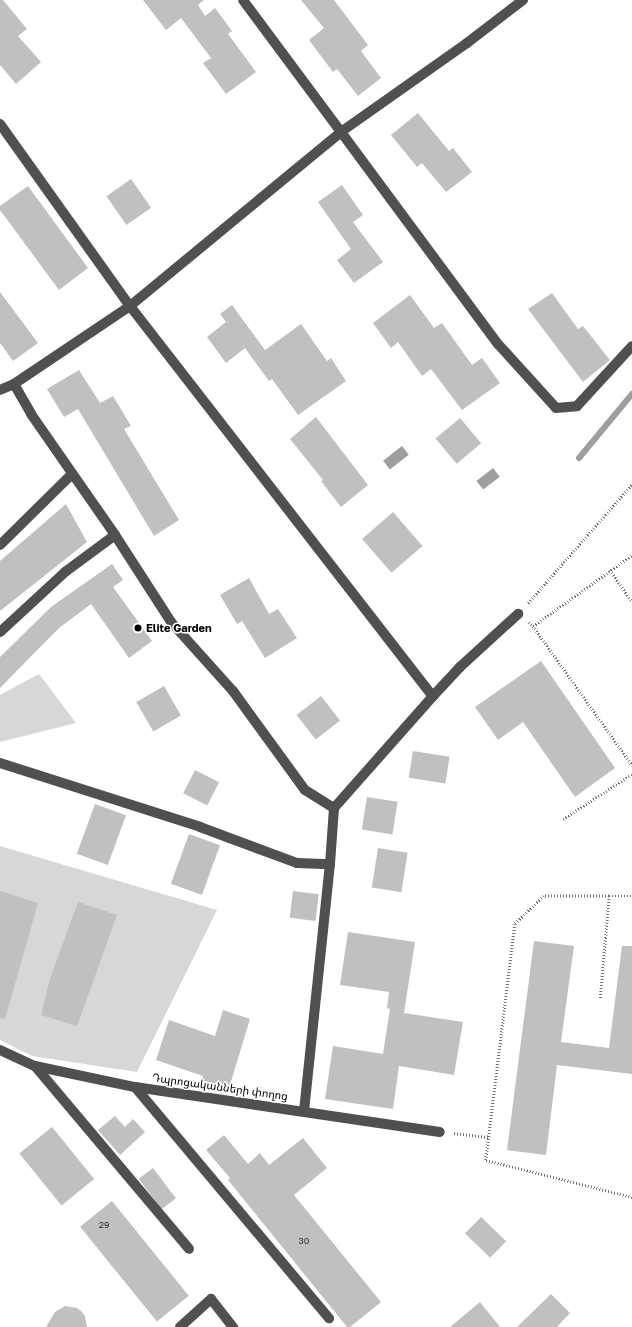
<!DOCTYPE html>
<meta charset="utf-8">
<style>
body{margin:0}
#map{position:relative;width:632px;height:1327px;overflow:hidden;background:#fff;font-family:"Golos Text","Noto Sans Armenian",sans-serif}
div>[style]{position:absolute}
.green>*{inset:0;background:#d7d7d7}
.water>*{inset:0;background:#9e9e9e;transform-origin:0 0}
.stream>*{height:6px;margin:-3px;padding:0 3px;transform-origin:3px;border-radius:3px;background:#9e9e9e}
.building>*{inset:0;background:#c0c0c0;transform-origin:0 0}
.path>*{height:2.5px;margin-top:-1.25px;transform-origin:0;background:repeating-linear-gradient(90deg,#727272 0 1px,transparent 0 3px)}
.minor>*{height:10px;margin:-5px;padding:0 5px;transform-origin:5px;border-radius:5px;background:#505050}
.dots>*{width:11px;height:11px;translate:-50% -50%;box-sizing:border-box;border:2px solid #fff;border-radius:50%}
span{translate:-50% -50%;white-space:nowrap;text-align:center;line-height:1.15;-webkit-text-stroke:3px #fff;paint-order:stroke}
.number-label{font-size:9px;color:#303030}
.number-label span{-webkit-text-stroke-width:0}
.poi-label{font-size:11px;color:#000;font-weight:700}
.left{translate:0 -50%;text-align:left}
.street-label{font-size:11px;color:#000}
</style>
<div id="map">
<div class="green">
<div style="clip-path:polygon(39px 674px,76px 723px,0 742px,0 695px)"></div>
<div style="clip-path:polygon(0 846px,217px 910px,137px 1072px,32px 1056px,0 1040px)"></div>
</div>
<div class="water">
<div style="left:402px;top:446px;width:11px;height:24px;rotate:52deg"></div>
<div style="left:493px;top:468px;width:11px;height:21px;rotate:52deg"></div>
</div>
<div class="stream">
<div style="left:579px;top:458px;width:83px;rotate:-50.4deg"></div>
</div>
<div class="building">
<div style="clip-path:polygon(0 0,3px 0,27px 29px,18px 36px,41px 62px,16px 84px,0 65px)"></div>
<div style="clip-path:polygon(143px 0,204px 0,198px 5px,205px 16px,215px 8px,232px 31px,228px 34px,256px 72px,226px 94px,203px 63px,211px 58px,181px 18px,166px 30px)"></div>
<div style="clip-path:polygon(301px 0,334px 0,368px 45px,361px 51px,381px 78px,358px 96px,337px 69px,333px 72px,309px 40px,324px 28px)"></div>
<div style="clip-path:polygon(418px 113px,449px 151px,453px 148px,472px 172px,446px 192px,422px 163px,417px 167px,391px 135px)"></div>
<div style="left:131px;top:179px;width:35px;height:30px;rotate:55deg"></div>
<div style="clip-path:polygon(342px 185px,363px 215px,353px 222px,383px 262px,354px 283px,337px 260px,351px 249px,318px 202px)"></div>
<div style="clip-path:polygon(28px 186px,88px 268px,59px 290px,0 210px,0 206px)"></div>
<div style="clip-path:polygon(0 292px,38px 343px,13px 361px,0 343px)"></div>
<div style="clip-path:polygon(552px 293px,578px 329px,583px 326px,610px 360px,583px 382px,528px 309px)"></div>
<div style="clip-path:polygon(410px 295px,434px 328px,442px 323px,472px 365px,482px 358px,500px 383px,462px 410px,431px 369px,422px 376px,398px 342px,391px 348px,373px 323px)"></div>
<div style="clip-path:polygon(232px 305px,265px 350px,301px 324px,327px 361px,331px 358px,346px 381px,298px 415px,272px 379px,269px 381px,245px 348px,226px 363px,207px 337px,226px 322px,220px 314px)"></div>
<div style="clip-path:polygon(79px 370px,100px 403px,113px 396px,131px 426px,124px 429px,179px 520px,154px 536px,78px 409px,64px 417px,47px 389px)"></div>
<div style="clip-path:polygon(316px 417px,368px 485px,341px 507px,321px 481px,323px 480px,290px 439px)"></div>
<div style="left:460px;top:418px;width:33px;height:32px;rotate:50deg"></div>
<div style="clip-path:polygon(66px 504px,87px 542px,0 611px,0 561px)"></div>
<div style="left:393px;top:512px;width:45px;height:41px;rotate:49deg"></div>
<div style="clip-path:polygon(112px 564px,123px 580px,113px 587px,152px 641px,129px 658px,91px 604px,59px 628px,0 688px,0 657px,51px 607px)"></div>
<div style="clip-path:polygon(249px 578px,269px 614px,278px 609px,297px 638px,265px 658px,242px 621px,237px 624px,220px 595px)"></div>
<div style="clip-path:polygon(541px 661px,615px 768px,575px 797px,523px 722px,498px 740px,475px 707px)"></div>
<div style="left:164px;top:686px;width:34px;height:32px;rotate:60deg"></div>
<div style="left:321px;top:696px;width:31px;height:31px;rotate:52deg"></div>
<div style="left:413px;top:751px;width:37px;height:27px;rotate:9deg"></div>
<div style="left:195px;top:770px;width:27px;height:26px;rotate:27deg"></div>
<div style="left:367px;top:797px;width:31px;height:33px;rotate:9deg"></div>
<div style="left:95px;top:804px;width:33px;height:53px;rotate:20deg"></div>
<div style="left:189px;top:834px;width:33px;height:53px;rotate:20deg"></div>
<div style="left:378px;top:848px;width:30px;height:40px;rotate:9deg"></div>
<div style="clip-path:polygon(0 891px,38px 903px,5px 1019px,0 1018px)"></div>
<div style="left:293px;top:891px;width:26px;height:27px;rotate:7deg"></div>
<div style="clip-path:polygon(78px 902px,117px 915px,77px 1026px,41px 1015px,50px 979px)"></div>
<div style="clip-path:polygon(348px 932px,415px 942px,404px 1013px,463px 1022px,454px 1075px,399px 1066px,393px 1109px,325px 1099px,333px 1046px,383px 1054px,390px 1009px,387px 1008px,389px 992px,340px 985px)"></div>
<div style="clip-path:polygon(534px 941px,574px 946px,561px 1042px,609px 1048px,622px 946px,632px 946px,632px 1074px,557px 1065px,546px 1155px,507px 1150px)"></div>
<div style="clip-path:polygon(223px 1010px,250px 1019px,229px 1088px,202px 1080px,203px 1076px,156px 1060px,169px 1020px,215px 1036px)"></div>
<div style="clip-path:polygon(115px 1116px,125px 1127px,133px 1119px,145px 1132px,120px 1155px,98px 1130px)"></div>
<div style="left:52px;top:1127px;width:67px;height:42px;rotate:51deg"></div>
<div style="clip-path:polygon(224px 1135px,248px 1164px,260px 1153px,269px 1165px,303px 1138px,327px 1168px,294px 1195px,381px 1302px,350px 1327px,347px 1327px,228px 1180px,230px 1178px,206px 1150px)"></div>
<div style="left:153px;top:1168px;width:38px;height:18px;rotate:53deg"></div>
<div style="left:112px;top:1201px;width:122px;height:41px;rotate:51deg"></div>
<div style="left:481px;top:1217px;width:35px;height:23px;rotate:44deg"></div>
<div style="clip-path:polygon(551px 1294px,570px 1313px,557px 1327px,517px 1327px)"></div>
<div style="clip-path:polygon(480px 1302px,500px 1327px,450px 1327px)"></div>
<div style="clip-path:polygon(65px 1306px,77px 1308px,81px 1311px,85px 1316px,87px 1327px,46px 1327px,55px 1312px)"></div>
</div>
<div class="path">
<div style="left:610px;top:570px;width:38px;rotate:55deg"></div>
<div style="left:528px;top:603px;width:158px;rotate:-48.8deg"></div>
<div style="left:529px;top:622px;width:6px;rotate:45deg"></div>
<div style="left:533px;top:626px;width:122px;rotate:-35.6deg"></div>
<div style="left:533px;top:626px;width:171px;rotate:54.5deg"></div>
<div style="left:563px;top:819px;width:82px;rotate:-33.1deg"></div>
<div style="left:609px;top:896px;width:23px"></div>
<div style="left:600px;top:998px;width:102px;rotate:-85deg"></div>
<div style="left:609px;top:896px;width:65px;rotate:180deg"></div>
<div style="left:544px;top:896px;width:40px;rotate:136deg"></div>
<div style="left:515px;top:924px;width:238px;rotate:97deg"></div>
<div style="left:486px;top:1160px;width:151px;rotate:14.2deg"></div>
<div style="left:454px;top:1133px;width:35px;rotate:7deg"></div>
</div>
<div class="minor">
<div style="left:523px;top:0;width:71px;rotate:142.5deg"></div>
<div style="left:467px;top:43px;width:154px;rotate:144.8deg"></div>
<div style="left:341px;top:132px;width:264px;rotate:53.5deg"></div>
<div style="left:498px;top:344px;width:86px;rotate:47.8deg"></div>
<div style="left:556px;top:408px;width:21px;rotate:-5deg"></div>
<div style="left:577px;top:406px;width:81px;rotate:-47.5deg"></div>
<div style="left:0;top:124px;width:224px;rotate:54.5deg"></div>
<div style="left:130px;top:306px;width:494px;rotate:52.2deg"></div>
<div style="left:14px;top:384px;width:34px;rotate:60deg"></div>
<div style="left:31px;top:414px;width:147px;rotate:55.2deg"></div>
<div style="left:115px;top:535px;width:103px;rotate:57.2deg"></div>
<div style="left:171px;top:622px;width:93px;rotate:48.1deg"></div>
<div style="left:233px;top:691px;width:122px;rotate:54deg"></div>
<div style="left:305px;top:790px;width:34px;rotate:32deg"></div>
<div style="left:0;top:390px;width:15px;rotate:-23deg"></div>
<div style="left:14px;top:384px;width:140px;rotate:-33.9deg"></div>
<div style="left:130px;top:306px;width:273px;rotate:-39.5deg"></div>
<div style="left:341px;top:132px;width:164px;rotate:-126.6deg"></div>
<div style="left:0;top:545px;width:101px;rotate:-44.6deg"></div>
<div style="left:0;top:632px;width:88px;rotate:-42.7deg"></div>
<div style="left:65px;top:572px;width:62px;rotate:-36.5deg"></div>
<div style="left:0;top:763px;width:210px;rotate:17.7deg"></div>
<div style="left:200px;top:827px;width:103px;rotate:20.4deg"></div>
<div style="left:297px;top:863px;width:33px;rotate:2deg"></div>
<div style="left:0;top:1050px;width:38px;rotate:25deg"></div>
<div style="left:35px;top:1066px;width:102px;rotate:11.9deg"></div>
<div style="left:135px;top:1087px;width:308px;rotate:8.4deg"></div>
<div style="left:35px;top:1066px;width:239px;rotate:49.9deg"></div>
<div style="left:135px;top:1087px;width:302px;rotate:50deg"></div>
<div style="left:304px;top:1111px;width:248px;rotate:-84deg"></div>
<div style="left:330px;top:864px;width:56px;rotate:-85.9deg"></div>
<div style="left:334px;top:808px;width:149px;rotate:-48.5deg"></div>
<div style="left:433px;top:696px;width:40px;rotate:-47deg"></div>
<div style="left:460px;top:667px;width:79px;rotate:-42.4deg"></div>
<div style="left:180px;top:1327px;width:42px;rotate:-42.1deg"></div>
<div style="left:211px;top:1299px;width:36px;rotate:52deg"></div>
</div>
<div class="dots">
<div style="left:138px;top:628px;background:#000"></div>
</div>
<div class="number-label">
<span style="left:104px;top:1225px">29</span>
<span style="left:304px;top:1241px">30</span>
</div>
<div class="poi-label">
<span class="left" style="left:146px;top:628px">Elite Garden</span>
</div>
<div class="street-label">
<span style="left:220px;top:1087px;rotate:8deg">Դպրոցականների փողոց</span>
</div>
</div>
